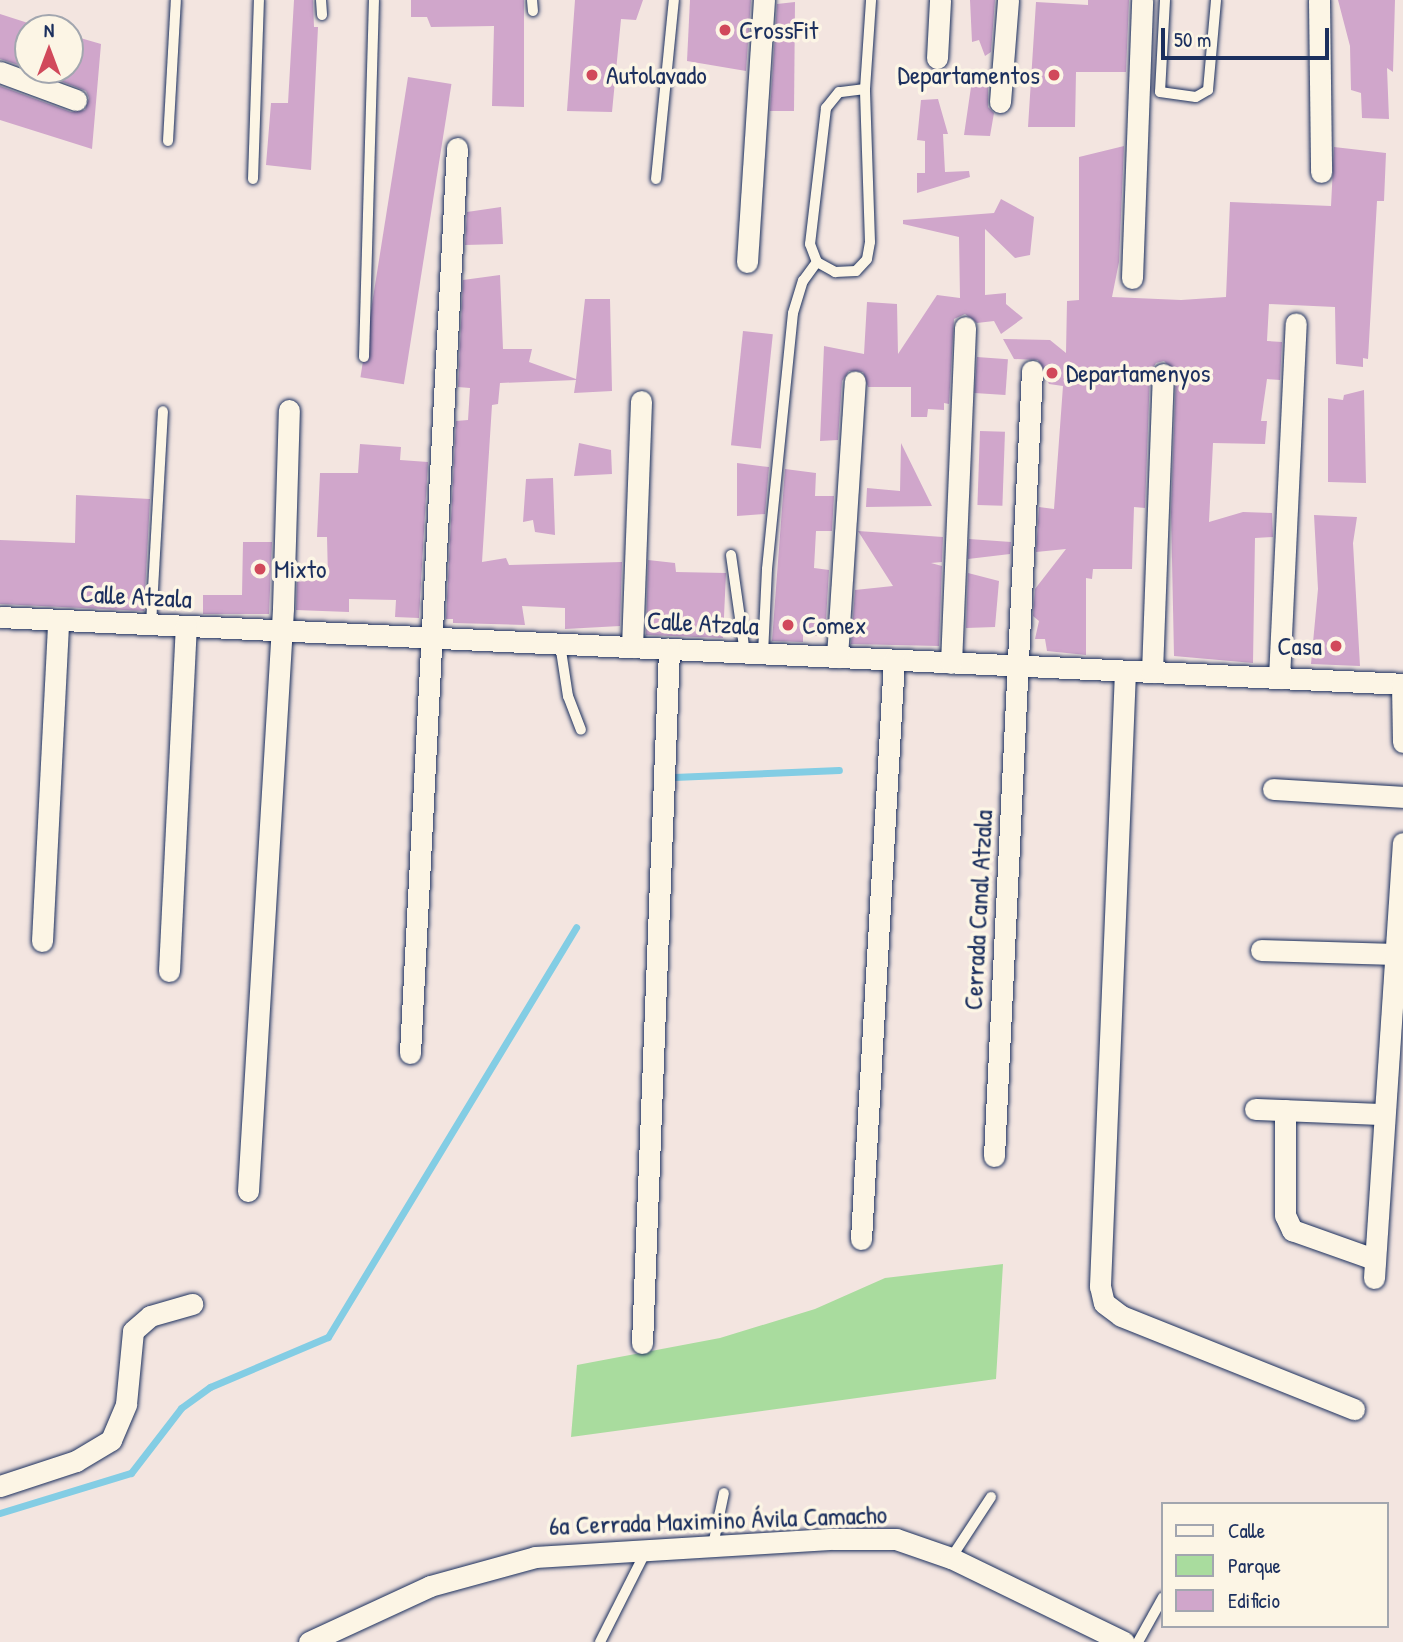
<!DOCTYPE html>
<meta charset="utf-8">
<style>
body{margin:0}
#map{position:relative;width:1403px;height:1642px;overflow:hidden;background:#f3e5e0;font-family:"Patrick Hand",sans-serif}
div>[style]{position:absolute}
.green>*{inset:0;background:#a9dc9e}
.stream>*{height:7px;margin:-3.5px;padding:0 3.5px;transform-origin:3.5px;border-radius:3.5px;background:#83cde4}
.building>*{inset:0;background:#d0a6cb;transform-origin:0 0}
.roads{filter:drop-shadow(0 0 2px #1b2f5e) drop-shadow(0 0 2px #1b2f5e)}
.service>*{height:10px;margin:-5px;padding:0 5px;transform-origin:5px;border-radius:5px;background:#fcf5e5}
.minor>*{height:21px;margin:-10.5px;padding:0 10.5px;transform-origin:10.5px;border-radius:10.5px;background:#fcf5e5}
.dots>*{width:19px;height:19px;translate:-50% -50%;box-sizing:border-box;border:4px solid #fcf5e5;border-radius:50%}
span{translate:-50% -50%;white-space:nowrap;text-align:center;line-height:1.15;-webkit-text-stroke:7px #fcf5e5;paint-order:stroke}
.poi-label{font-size:26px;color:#1b2f5e}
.left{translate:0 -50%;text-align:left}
.right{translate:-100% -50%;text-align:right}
.street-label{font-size:26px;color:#1b2f5e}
.legend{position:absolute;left:1161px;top:1502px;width:228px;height:126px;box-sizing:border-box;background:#fcf5e5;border:2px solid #a2a6af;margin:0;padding:9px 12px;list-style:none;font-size:21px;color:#1b2f5e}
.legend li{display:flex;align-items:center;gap:14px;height:35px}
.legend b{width:35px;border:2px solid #a2a6af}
.north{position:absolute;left:14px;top:14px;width:70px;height:70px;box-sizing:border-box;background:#fcf5e5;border:2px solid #a2a6af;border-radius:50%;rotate:0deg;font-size:19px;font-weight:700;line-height:28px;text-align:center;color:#1b2f5e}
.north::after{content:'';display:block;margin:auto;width:24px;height:32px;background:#d1495b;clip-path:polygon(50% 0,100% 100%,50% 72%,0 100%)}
.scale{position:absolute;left:1161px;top:28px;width:168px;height:32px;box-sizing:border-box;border:4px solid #1b2f5e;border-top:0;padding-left:9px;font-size:21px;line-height:24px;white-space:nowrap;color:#1b2f5e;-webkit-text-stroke:5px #fcf5e5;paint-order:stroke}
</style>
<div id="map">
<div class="green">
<div style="clip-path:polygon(1003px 1264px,996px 1379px,571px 1437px,577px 1365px,720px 1338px,815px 1309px,885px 1278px)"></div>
</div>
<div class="stream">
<div style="left:674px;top:777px;width:165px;rotate:-2.4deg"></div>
<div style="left:0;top:1513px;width:137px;rotate:-17deg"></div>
<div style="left:131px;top:1473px;width:82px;rotate:-52.4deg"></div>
<div style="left:181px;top:1408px;width:36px;rotate:-36deg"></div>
<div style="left:210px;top:1387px;width:128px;rotate:-23deg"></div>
<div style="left:328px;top:1337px;width:479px;rotate:-58.8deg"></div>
</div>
<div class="building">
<div style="clip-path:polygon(294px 0,313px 0,314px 27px,318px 27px,311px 170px,266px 165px,271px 103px,288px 103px)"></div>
<div style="clip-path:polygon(411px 0,524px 0,524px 107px,492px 106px,494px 26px,431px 27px,427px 17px,411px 17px)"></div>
<div style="clip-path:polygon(575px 0,643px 0,636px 20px,621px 19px,612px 112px,567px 111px)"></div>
<div style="clip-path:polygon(690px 0,751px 0,746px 71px,687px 61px)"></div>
<div style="clip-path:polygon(970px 0,995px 0,991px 52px,985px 56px,979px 40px,972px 42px)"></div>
<div style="clip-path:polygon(1088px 0,1129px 0,1126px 72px,1076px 72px,1075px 127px,1028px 127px,1036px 2px,1088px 5px)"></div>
<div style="clip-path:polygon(1338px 0,1395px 0,1393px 72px,1387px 68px,1389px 119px,1362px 118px,1361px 93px,1351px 90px,1350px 46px)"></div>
<div style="clip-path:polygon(795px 2px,794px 111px,770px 111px,777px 4px)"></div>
<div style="clip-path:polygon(0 14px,28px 23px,28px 68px,0 59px)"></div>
<div style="clip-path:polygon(70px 35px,101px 44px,92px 149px,0 120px,0 86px,71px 112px,85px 110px,89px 98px,86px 91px,33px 70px,70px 70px)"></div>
<div style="left:408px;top:77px;width:44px;height:304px;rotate:9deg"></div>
<div style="clip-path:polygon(988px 86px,988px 107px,994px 113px,990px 136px,964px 135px,971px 87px)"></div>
<div style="clip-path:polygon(938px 99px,948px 134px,943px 134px,945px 172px,969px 171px,970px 177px,917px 193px,917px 173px,925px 173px,925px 141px,917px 140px,921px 100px)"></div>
<div style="clip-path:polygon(1124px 146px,1119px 262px,1112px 297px,1181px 300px,1226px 297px,1230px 202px,1331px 206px,1334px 147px,1386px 153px,1384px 201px,1377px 201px,1368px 359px,1363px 358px,1363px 367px,1336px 364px,1335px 307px,1269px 304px,1267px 341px,1282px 342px,1280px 380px,1267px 379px,1261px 421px,1267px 421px,1265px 444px,1213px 443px,1209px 522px,1243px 512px,1272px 513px,1273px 537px,1255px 538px,1253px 663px,1174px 656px,1171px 512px,1176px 374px,1164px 361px,1156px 363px,1150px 373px,1145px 508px,1134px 507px,1132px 569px,1093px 569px,1092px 579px,1086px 578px,1086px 655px,1047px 651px,1045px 639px,1035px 639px,1039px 621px,1033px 616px,1035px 589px,1066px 549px,1036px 552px,1039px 507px,1054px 509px,1063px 386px,1049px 384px,1038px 360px,1014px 359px,1003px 339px,1050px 340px,1066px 353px,1067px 301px,1079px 300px,1079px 157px)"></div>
<div style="clip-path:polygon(1001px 199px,1034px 217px,1030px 255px,1015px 258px,985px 229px,985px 295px,1006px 293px,1006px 304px,1023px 318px,1001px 334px,994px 321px,977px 323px,965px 314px,954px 319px,949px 404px,944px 403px,944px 410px,928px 409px,927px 417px,911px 417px,911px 387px,868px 387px,863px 372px,849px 371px,842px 381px,838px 440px,820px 441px,824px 346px,864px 354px,867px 302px,897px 304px,898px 354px,937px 295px,960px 298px,959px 237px,903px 224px,903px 220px,994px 213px)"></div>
<div style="clip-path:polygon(501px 207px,503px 244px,465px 245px,467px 212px)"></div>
<div style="clip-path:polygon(500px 275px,503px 349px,532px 349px,529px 362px,576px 379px,585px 299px,610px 299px,612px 391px,574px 393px,576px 380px,500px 383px,498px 404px,492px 405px,482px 562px,506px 558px,509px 565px,622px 562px,620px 626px,565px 629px,565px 608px,522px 606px,525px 625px,453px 623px,453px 619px,446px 619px,456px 421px,468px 420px,470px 388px,458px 387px,463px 280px)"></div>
<div style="left:743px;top:331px;width:30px;height:115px;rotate:6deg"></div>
<div style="left:977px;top:357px;width:31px;height:36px;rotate:4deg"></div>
<div style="clip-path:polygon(1364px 390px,1366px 483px,1328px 482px,1328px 398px,1343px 400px,1344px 395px)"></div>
<div style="left:980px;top:431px;width:25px;height:74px;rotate:2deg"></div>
<div style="clip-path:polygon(579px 443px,611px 450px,612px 474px,574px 476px)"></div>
<div style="clip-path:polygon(901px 443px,932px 506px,866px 507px,867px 488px,900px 491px)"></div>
<div style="clip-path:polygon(360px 444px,401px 447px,400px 460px,428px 462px,419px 618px,395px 617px,396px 600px,349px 599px,349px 612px,296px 610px,297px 582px,328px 578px,327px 537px,317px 537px,320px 473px,358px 473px)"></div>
<div style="clip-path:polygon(737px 463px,769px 467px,765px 514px,737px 516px)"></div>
<div style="clip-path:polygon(785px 469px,816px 473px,815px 496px,834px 496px,832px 531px,816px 531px,814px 568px,829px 570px,825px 637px,803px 634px,803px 642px,772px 641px)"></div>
<div style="clip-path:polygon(553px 478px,555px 535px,535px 532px,533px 520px,523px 522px,526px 479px)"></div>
<div style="clip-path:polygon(76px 495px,150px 499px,144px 611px,0 604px,0 540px,75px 543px)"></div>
<div style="clip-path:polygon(1314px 515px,1357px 517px,1353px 543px,1360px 666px,1311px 664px,1318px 589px)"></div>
<div style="clip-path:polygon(858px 531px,943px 537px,942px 562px,931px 563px,942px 566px,939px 646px,851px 644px,855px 590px,893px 586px)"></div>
<div style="clip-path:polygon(969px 539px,1011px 542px,1010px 554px,968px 559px)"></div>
<div style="clip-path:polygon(243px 542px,272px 542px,269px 614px,203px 614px,203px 595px,242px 595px)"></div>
<div style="clip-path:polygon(648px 560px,675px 563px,676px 572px,726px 573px,723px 638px,646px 635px)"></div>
<div style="clip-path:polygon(968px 573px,999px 581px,995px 627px,966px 628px)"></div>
</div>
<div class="roads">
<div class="service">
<div style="left:321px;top:0;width:15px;rotate:86deg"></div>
<div style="left:532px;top:0;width:11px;rotate:85deg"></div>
<div style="left:1165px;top:0;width:92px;rotate:93.1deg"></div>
<div style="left:1160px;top:92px;width:36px;rotate:8deg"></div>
<div style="left:1196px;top:97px;width:14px;rotate:-30deg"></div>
<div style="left:1208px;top:90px;width:90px;rotate:-84.9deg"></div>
<div style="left:865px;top:89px;width:26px;rotate:173deg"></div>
<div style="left:839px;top:92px;width:21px;rotate:129deg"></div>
<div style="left:826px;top:108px;width:137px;rotate:96.7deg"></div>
<div style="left:810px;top:244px;width:19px;rotate:69deg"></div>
<div style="left:817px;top:262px;width:21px;rotate:29deg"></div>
<div style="left:835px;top:272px;width:21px;rotate:-3deg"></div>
<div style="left:856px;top:271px;width:16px;rotate:-47deg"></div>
<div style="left:867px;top:259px;width:17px;rotate:-80deg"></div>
<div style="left:870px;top:242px;width:153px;rotate:-91.9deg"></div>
<div style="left:865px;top:89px;width:89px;rotate:-86.1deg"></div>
<div style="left:168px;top:141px;width:141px;rotate:-86.8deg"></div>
<div style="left:253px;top:179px;width:179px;rotate:-88.1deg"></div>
<div style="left:656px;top:179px;width:180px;rotate:-84.3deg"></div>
<div style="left:364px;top:357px;width:357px;rotate:-88.4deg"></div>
<div style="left:731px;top:555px;width:99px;rotate:81.9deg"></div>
<div style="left:151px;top:625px;width:214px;rotate:-86.8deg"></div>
<div style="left:560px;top:644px;width:53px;rotate:81.3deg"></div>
<div style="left:568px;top:696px;width:36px;rotate:69deg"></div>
<div style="left:763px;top:654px;width:85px;rotate:-87.3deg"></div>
<div style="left:767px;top:569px;width:257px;rotate:-84.2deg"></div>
<div style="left:793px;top:313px;width:34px;rotate:-73deg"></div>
<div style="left:803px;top:281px;width:24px;rotate:-54deg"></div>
<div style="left:713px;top:1545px;width:53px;rotate:-78.1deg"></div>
<div style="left:951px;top:1558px;width:73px;rotate:-56.7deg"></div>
<div style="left:600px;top:1642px;width:102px;rotate:-63.2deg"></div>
<div style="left:1138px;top:1642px;width:51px;rotate:-60.9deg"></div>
</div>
<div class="minor">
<div style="left:1319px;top:0;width:172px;rotate:89.3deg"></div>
<div style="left:937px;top:58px;width:58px;rotate:-87deg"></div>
<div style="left:0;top:72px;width:81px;rotate:20.2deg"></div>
<div style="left:1000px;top:102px;width:102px;rotate:-85.5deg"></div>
<div style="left:747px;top:262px;width:263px;rotate:-86.3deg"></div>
<div style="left:1132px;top:278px;width:278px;rotate:-87.9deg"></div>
<div style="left:0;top:617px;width:1405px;rotate:2.73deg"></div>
<div style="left:632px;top:647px;width:246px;rotate:-87.9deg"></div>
<div style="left:837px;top:657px;width:276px;rotate:-86.3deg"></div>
<div style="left:951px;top:663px;width:336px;rotate:-87.6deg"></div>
<div style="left:1125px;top:671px;width:616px;rotate:92.33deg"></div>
<div style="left:1100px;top:1286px;width:17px;rotate:77deg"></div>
<div style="left:1104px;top:1303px;width:21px;rotate:37deg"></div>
<div style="left:1121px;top:1316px;width:251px;rotate:21.8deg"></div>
<div style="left:1152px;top:672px;width:298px;rotate:-87.9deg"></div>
<div style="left:1279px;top:678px;width:355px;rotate:-87.3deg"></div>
<div style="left:1402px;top:684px;width:58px;rotate:89deg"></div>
<div style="left:1273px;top:789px;width:130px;rotate:3.5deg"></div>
<div style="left:42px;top:941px;width:321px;rotate:-87.1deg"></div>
<div style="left:1261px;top:950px;width:133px;rotate:1.7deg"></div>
<div style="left:169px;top:971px;width:345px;rotate:-87.2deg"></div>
<div style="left:410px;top:1053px;width:906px;rotate:-87.03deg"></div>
<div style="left:1255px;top:1109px;width:127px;rotate:2.3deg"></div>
<div style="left:1285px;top:1110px;width:105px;rotate:90deg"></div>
<div style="left:1285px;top:1215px;width:17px;rotate:65deg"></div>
<div style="left:1292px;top:1230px;width:87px;rotate:19.5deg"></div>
<div style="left:994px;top:1156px;width:786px;rotate:-87.23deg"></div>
<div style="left:248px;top:1191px;width:584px;rotate:-86.56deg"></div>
<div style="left:283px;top:608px;width:198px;rotate:-88.3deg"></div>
<div style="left:861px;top:1239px;width:580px;rotate:-86.74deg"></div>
<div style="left:1374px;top:1278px;width:436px;rotate:-86.2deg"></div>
<div style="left:642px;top:1343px;width:695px;rotate:-87.77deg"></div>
<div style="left:0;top:1486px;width:80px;rotate:-18.2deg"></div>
<div style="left:76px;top:1461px;width:41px;rotate:-31deg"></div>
<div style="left:111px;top:1440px;width:39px;rotate:-67deg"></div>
<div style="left:126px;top:1404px;width:73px;rotate:-84.5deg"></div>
<div style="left:133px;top:1331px;width:23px;rotate:-41deg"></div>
<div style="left:150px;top:1316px;width:44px;rotate:-15.9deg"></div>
<div style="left:309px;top:1642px;width:133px;rotate:-24.8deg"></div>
<div style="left:430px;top:1586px;width:109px;rotate:-15.4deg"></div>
<div style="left:535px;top:1557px;width:299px;rotate:-3.5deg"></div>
<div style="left:833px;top:1539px;width:63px"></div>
<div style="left:896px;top:1539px;width:58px;rotate:19.1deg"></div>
<div style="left:951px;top:1558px;width:192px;rotate:25.9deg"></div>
</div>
</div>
<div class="dots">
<div style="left:725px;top:30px;background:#d1495b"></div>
<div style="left:592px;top:75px;background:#d1495b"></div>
<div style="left:1054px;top:75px;background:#d1495b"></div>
<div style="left:1052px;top:373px;background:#d1495b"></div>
<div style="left:260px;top:569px;background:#d1495b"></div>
<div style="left:788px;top:625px;background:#d1495b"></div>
<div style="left:1336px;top:646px;background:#d1495b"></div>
</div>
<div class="poi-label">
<span class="left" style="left:739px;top:30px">CrossFit</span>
<span class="left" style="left:606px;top:75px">Autolavado</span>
<span class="right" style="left:1040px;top:75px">Departamentos</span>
<span class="left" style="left:1066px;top:373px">Departamenyos</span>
<span class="left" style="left:274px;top:569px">Mixto</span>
<span class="left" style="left:802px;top:625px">Comex</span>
<span class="right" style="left:1322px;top:646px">Casa</span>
</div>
<div class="street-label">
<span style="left:136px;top:596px;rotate:3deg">Calle Atzala</span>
<span style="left:703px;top:623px;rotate:3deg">Calle Atzala</span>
<span style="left:978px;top:910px;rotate:-87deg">Cerrada Canal Atzala</span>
<span style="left:718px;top:1520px;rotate:-2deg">6a Cerrada Maximino Ávila Camacho</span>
</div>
<ul class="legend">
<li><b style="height:9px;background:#fcf5e5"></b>Calle</li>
<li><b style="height:19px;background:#a9dc9e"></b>Parque</li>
<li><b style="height:19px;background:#d0a6cb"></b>Edificio</li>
</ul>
<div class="north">N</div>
<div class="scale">50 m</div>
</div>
